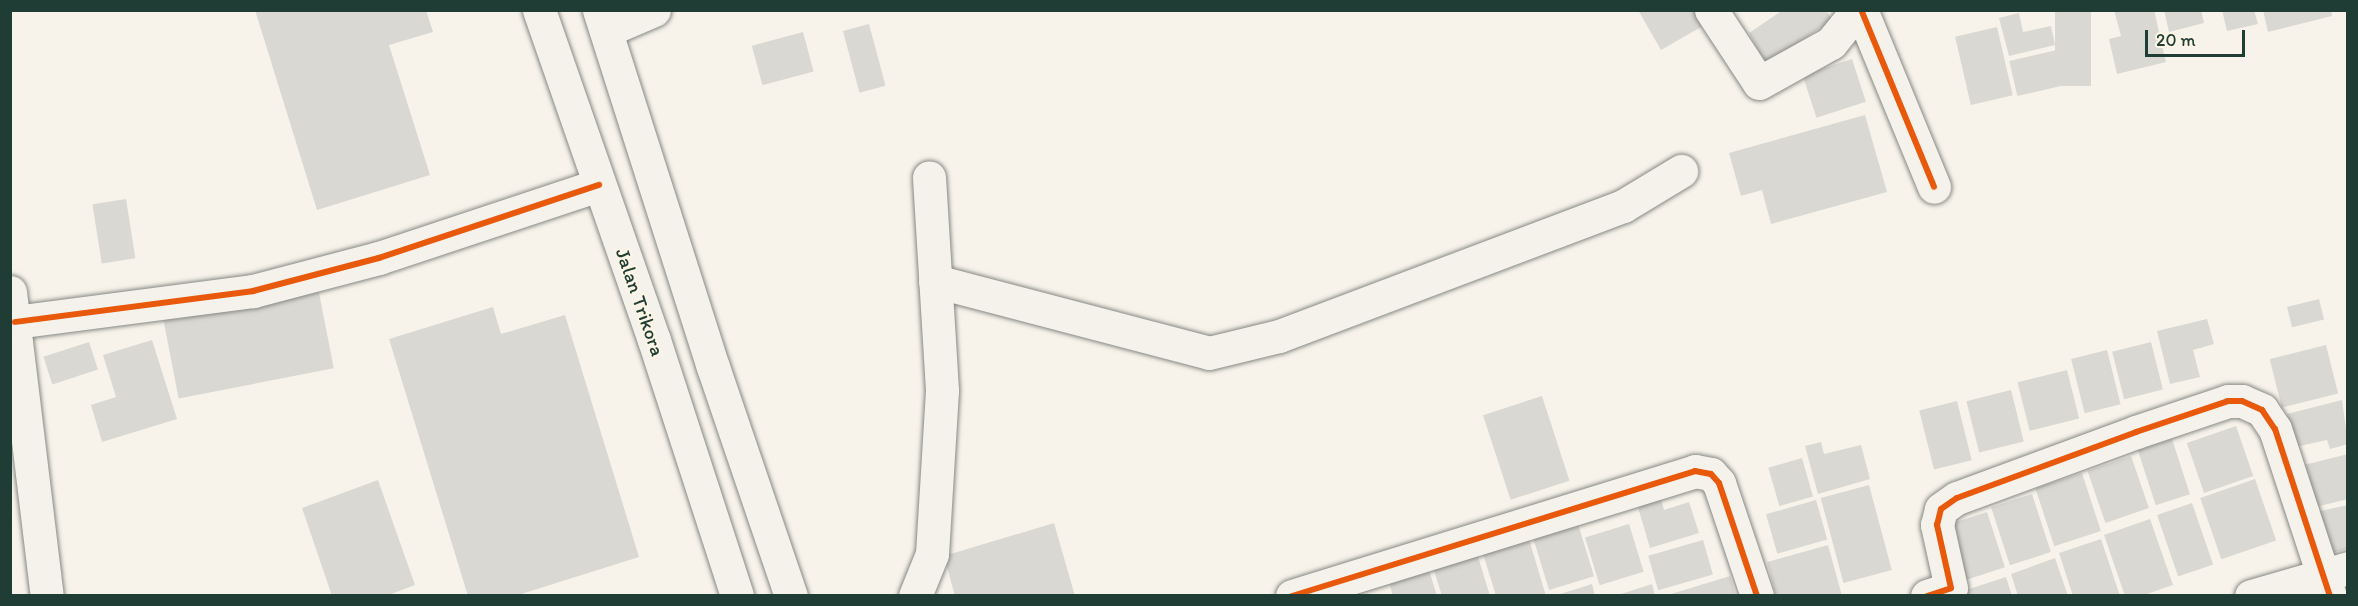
<!DOCTYPE html>
<style>
body{margin:0}
#map{position:relative;width:2358px;height:606px;overflow:hidden;background:#f7f3ea;font-family:Itim,sans-serif}
div>[style]{position:absolute}
.building>*{inset:0;background:#dad8d2;transform-origin:0 0}
.roads{filter:drop-shadow(0 0 2px #868984) drop-shadow(0 0 2px #868984)}
.minor>*{height:33px;margin:-16.5px;padding:0 16.5px;transform-origin:16.5px;border-radius:16.5px;background:#f5f2ec}
.major>*{height:33px;margin:-16.5px;padding:0 16.5px;transform-origin:16.5px;border-radius:16.5px;background:#f5f2ec}
.cycleway>*{height:6px;margin:-3px;padding:0 3px;transform-origin:3px;border-radius:3px;background:#e8590c}
span{translate:-50% -50%;white-space:nowrap;text-align:center;line-height:1.15;-webkit-text-stroke:4.5px #fcf5e5;paint-order:stroke}
.street-label{font-size:20px;color:#1f3d34}
.frame{position:absolute;inset:0;border:12px solid #1f3d34;pointer-events:none}
.scale{position:absolute;left:2145px;top:30px;width:100px;height:27px;box-sizing:border-box;border:3px solid #1f3d34;border-top:0;padding-left:8px;font-size:18px;line-height:21px;white-space:nowrap;color:#1f3d34;-webkit-text-stroke:4px #fcf5e5;paint-order:stroke}
</style>
<div id="map">
<div class="building">
<div style="clip-path:polygon(255px 10px,426px 10px,433px 32px,389px 45px,430px 175px,317px 210px)"></div>
<div style="clip-path:polygon(1638px 10px,1700px 10px,1708px 23px,1661px 50px)"></div>
<div style="clip-path:polygon(1783px 10px,1826px 10px,1832px 20px,1766px 64px,1749px 33px)"></div>
<div style="left:2055px;top:10px;width:36px;height:76px"></div>
<div style="clip-path:polygon(2114px 10px,2154px 10px,2166px 62px,2117px 74px,2109px 39px,2121px 36px)"></div>
<div style="clip-path:polygon(2164px 10px,2201px 10px,2204px 23px,2169px 32px)"></div>
<div style="clip-path:polygon(2222px 10px,2254px 10px,2258px 24px,2227px 31px)"></div>
<div style="clip-path:polygon(2263px 10px,2331px 10px,2332px 16px,2268px 32px)"></div>
<div style="clip-path:polygon(2019px 13px,2023px 32px,2051px 26px,2055px 45px,2009px 56px,1999px 18px)"></div>
<div style="left:869px;top:24px;width:64px;height:27px;rotate:75deg"></div>
<div style="left:1997px;top:27px;width:70px;height:43px;rotate:77deg"></div>
<div style="left:803px;top:32px;width:41px;height:53px;rotate:75deg"></div>
<div style="left:2057px;top:50px;width:36px;height:49px;rotate:77deg"></div>
<div style="left:1852px;top:59px;width:45px;height:52px;rotate:72deg"></div>
<div style="clip-path:polygon(1865px 115px,1887px 192px,1771px 224px,1762px 190px,1741px 196px,1729px 153px)"></div>
<div style="left:126px;top:199px;width:60px;height:34px;rotate:81deg"></div>
<div style="left:316px;top:277px;width:93px;height:158px;rotate:79deg"></div>
<div style="left:2319px;top:299px;width:21px;height:33px;rotate:76deg"></div>
<div style="clip-path:polygon(493px 307px,501px 334px,565px 315px,639px 557px,515px 596px,468px 596px,389px 339px)"></div>
<div style="clip-path:polygon(2207px 319px,2214px 344px,2193px 350px,2200px 377px,2170px 384px,2157px 331px)"></div>
<div style="clip-path:polygon(152px 340px,177px 419px,102px 442px,91px 405px,116px 397px,103px 355px)"></div>
<div style="left:89px;top:342px;width:29px;height:48px;rotate:72deg"></div>
<div style="left:2151px;top:342px;width:49px;height:40px;rotate:76deg"></div>
<div style="left:2326px;top:345px;width:50px;height:58px;rotate:76deg"></div>
<div style="left:2107px;top:350px;width:56px;height:37px;rotate:76deg"></div>
<div style="left:2067px;top:370px;width:50px;height:51px;rotate:76deg"></div>
<div style="left:2011px;top:390px;width:53px;height:46px;rotate:76deg"></div>
<div style="left:1542px;top:396px;width:89px;height:62px;rotate:72deg"></div>
<div style="clip-path:polygon(2342px 400px,2348px 444px,2330px 449px,2327px 440px,2295px 447px,2287px 414px)"></div>
<div style="left:1957px;top:401px;width:61px;height:39px;rotate:76deg"></div>
<div style="left:2236px;top:426px;width:53px;height:52px;rotate:71deg"></div>
<div style="left:2172px;top:439px;width:58px;height:36px;rotate:72deg"></div>
<div style="clip-path:polygon(1821px 442px,1824px 454px,1861px 445px,1870px 479px,1818px 494px,1805px 446px)"></div>
<div style="clip-path:polygon(2348px 454px,2348px 499px,2311px 508px,2300px 466px)"></div>
<div style="left:2131px;top:456px;width:55px;height:46px;rotate:71deg"></div>
<div style="left:1802px;top:458px;width:40px;height:35px;rotate:74deg"></div>
<div style="left:2082px;top:473px;width:61px;height:49px;rotate:72deg"></div>
<div style="left:2255px;top:479px;width:65px;height:58px;rotate:71deg"></div>
<div style="clip-path:polygon(378px 480px,415px 585px,386px 596px,332px 596px,302px 508px)"></div>
<div style="left:1869px;top:485px;width:88px;height:50px;rotate:75deg"></div>
<div style="left:2032px;top:494px;width:61px;height:43px;rotate:72deg"></div>
<div style="clip-path:polygon(1660px 496px,1664px 510px,1689px 502px,1699px 533px,1650px 548px,1637px 504px)"></div>
<div style="left:1816px;top:500px;width:41px;height:52px;rotate:74deg"></div>
<div style="left:2192px;top:503px;width:65px;height:37px;rotate:71deg"></div>
<div style="clip-path:polygon(2348px 505px,2348px 549px,2326px 554px,2316px 512px)"></div>
<div style="left:1987px;top:512px;width:58px;height:42px;rotate:72deg"></div>
<div style="left:1575px;top:514px;width:65px;height:47px;rotate:73deg"></div>
<div style="clip-path:polygon(2150px 519px,2173px 585px,2141px 596px,2125px 596px,2104px 535px)"></div>
<div style="clip-path:polygon(1054px 523px,1075px 596px,955px 596px,944px 556px)"></div>
<div style="left:1629px;top:524px;width:50px;height:46px;rotate:73deg"></div>
<div style="clip-path:polygon(1528px 536px,1546px 596px,1496px 596px,1482px 550px)"></div>
<div style="clip-path:polygon(2101px 539px,2120px 596px,2073px 596px,2059px 553px)"></div>
<div style="left:1703px;top:540px;width:36px;height:57px;rotate:74deg"></div>
<div style="clip-path:polygon(1828px 545px,1842px 596px,1776px 596px,1767px 562px)"></div>
<div style="clip-path:polygon(1476px 550px,1490px 596px,1442px 596px,1432px 564px)"></div>
<div style="clip-path:polygon(2055px 558px,2068px 596px,2018px 596px,2011px 574px)"></div>
<div style="clip-path:polygon(1428px 567px,1437px 596px,1393px 596px,1388px 579px)"></div>
<div style="clip-path:polygon(1730px 576px,1736px 596px,1668px 596px,1668px 595px)"></div>
<div style="clip-path:polygon(2006px 577px,2012px 596px,1961px 596px,1960px 592px)"></div>
<div style="clip-path:polygon(1592px 584px,1595px 596px,1557px 596px,1557px 595px)"></div>
<div style="clip-path:polygon(1652px 584px,1655px 596px,1618px 596px,1618px 595px)"></div>
</div>
<div class="roads">
<div class="minor">
<div style="left:1711px;top:10px;width:87px;rotate:56.7deg"></div>
<div style="left:1759px;top:83px;width:82px;rotate:-29.1deg"></div>
<div style="left:1831px;top:43px;width:38px;rotate:-51deg"></div>
<div style="left:1862px;top:12px;width:189px;rotate:67.6deg"></div>
<div style="left:607px;top:30px;width:51px;rotate:-23.1deg"></div>
<div style="left:935px;top:281px;width:283px;rotate:14.7deg"></div>
<div style="left:1209px;top:353px;width:72px;rotate:-13.7deg"></div>
<div style="left:1279px;top:336px;width:368px;rotate:-20.7deg"></div>
<div style="left:1623px;top:206px;width:68px;rotate:-31.1deg"></div>
<div style="left:10px;top:292px;width:306px;rotate:83.1deg"></div>
<div style="left:15px;top:322px;width:240px;rotate:-7.4deg"></div>
<div style="left:253px;top:291px;width:130px;rotate:-14.7deg"></div>
<div style="left:379px;top:258px;width:232px;rotate:-18.4deg"></div>
<div style="left:915px;top:596px;width:45px;rotate:-68deg"></div>
<div style="left:932px;top:554px;width:164px;rotate:-86.5deg"></div>
<div style="left:942px;top:390px;width:213px;rotate:-93.5deg"></div>
<div style="left:1292px;top:596px;width:422px;rotate:-17.2deg"></div>
<div style="left:1695px;top:471px;width:16px;rotate:11deg"></div>
<div style="left:1711px;top:474px;width:12px;rotate:48deg"></div>
<div style="left:1719px;top:483px;width:119px;rotate:71.4deg"></div>
<div style="left:1927px;top:596px;width:25px;rotate:-18deg"></div>
<div style="left:1951px;top:588px;width:65px;rotate:-102.5deg"></div>
<div style="left:1937px;top:525px;width:16px;rotate:-76deg"></div>
<div style="left:1941px;top:509px;width:19px;rotate:-35deg"></div>
<div style="left:1957px;top:498px;width:191px;rotate:-20.2deg"></div>
<div style="left:2136px;top:432px;width:97px;rotate:-18.6deg"></div>
<div style="left:2228px;top:401px;width:14px"></div>
<div style="left:2242px;top:401px;width:22px;rotate:24deg"></div>
<div style="left:2262px;top:410px;width:23px;rotate:56deg"></div>
<div style="left:2275px;top:429px;width:176px;rotate:71.8deg"></div>
<div style="left:2251px;top:596px;width:101px;rotate:-16.1deg"></div>
</div>
<div class="major">
<div style="left:539px;top:10px;width:349px;rotate:70.8deg"></div>
<div style="left:654px;top:340px;width:269px;rotate:72deg"></div>
<div style="left:599px;top:10px;width:375px;rotate:72.3deg"></div>
<div style="left:713px;top:367px;width:242px;rotate:71.2deg"></div>
</div>
</div>
<div class="cycleway">
<div style="left:1862px;top:12px;width:189px;rotate:67.6deg"></div>
<div style="left:15px;top:322px;width:240px;rotate:-7.4deg"></div>
<div style="left:253px;top:291px;width:130px;rotate:-14.7deg"></div>
<div style="left:379px;top:258px;width:232px;rotate:-18.4deg"></div>
<div style="left:1292px;top:596px;width:422px;rotate:-17.2deg"></div>
<div style="left:1695px;top:471px;width:16px;rotate:11deg"></div>
<div style="left:1711px;top:474px;width:12px;rotate:48deg"></div>
<div style="left:1719px;top:483px;width:119px;rotate:71.4deg"></div>
<div style="left:1927px;top:596px;width:25px;rotate:-18deg"></div>
<div style="left:1951px;top:588px;width:65px;rotate:-102.5deg"></div>
<div style="left:1937px;top:525px;width:16px;rotate:-76deg"></div>
<div style="left:1941px;top:509px;width:19px;rotate:-35deg"></div>
<div style="left:1957px;top:498px;width:191px;rotate:-20.2deg"></div>
<div style="left:2136px;top:432px;width:97px;rotate:-18.6deg"></div>
<div style="left:2228px;top:401px;width:14px"></div>
<div style="left:2242px;top:401px;width:22px;rotate:24deg"></div>
<div style="left:2262px;top:410px;width:23px;rotate:56deg"></div>
<div style="left:2275px;top:429px;width:176px;rotate:71.8deg"></div>
</div>
<div class="street-label">
<span style="left:640px;top:302px;rotate:71deg">Jalan Trikora</span>
</div>
<div class="frame"></div>
<div class="scale">20 m</div>
</div>
